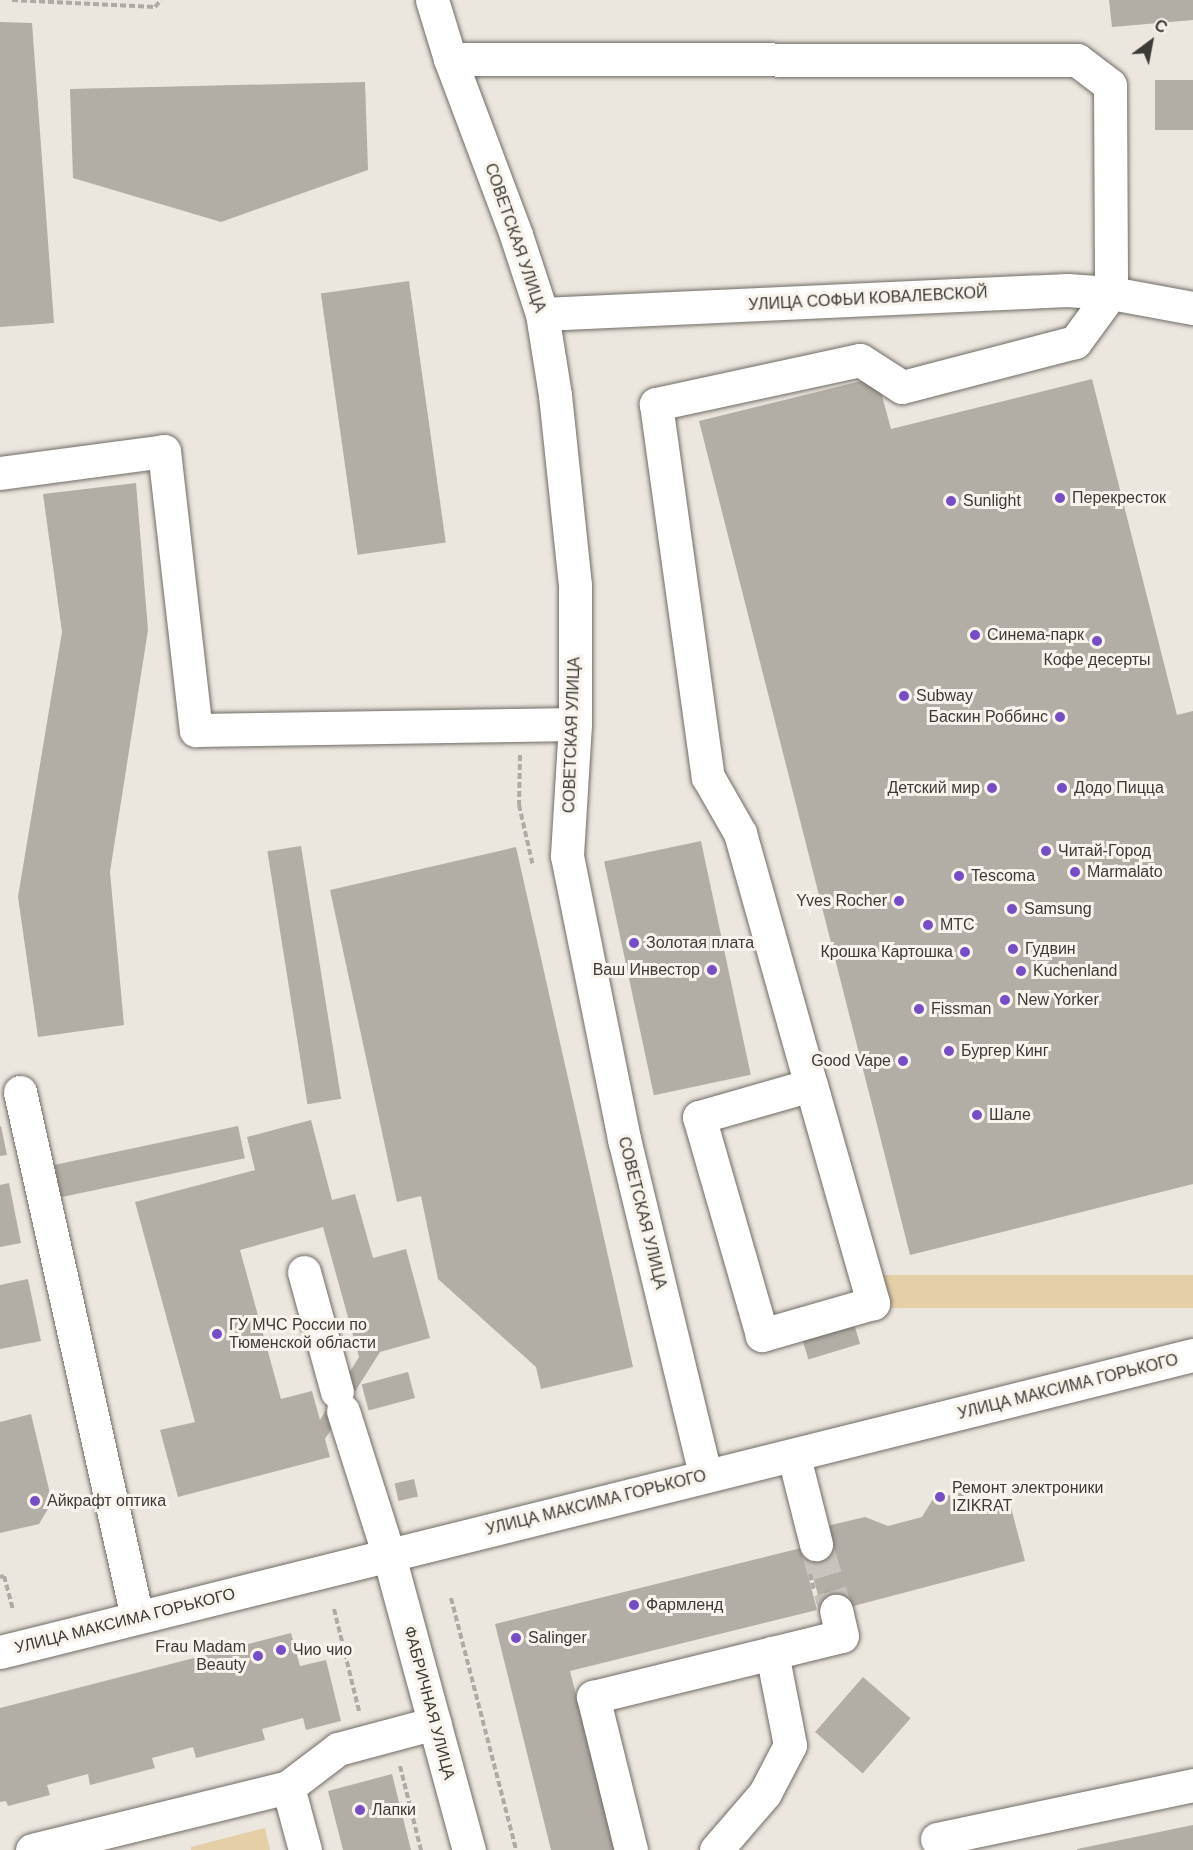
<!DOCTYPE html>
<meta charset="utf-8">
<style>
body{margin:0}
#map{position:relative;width:1193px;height:1850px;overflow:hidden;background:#ebe6de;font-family:Helvetica,sans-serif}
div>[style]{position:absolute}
.green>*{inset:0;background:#e5cfa7;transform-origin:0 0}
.building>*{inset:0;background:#b2aea6;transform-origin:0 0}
.minor-tunnel>*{height:33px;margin-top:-16.5px;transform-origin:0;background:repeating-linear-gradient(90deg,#c8c4bd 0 33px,transparent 0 49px)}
.path>*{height:4px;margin-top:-2px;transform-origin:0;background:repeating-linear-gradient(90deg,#aeaaa4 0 6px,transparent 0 9px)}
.roads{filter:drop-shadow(0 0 2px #706c65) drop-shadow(0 0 2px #706c65)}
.minor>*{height:33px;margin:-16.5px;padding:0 16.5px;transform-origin:16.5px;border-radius:16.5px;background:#fff}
.dots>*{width:16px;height:16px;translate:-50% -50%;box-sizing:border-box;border:3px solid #f8f3eb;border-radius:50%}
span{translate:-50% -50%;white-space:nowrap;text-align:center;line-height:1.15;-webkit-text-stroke:6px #f8f3eb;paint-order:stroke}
.street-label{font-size:16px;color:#3d3b38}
.poi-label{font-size:16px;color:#3d3b38}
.left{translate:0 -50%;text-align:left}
.right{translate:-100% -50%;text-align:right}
.north{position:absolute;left:1121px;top:12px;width:60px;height:60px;-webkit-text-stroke:4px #f8f3eb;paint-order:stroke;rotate:32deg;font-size:16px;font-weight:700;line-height:24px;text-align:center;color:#3d3b38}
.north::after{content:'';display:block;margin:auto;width:21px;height:27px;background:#3d3b38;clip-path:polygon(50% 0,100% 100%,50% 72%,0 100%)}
</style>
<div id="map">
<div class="green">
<div style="left:1193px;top:1275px;width:33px;height:330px;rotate:90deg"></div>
<div style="clip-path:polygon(265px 1828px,270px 1850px,191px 1850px,191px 1847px)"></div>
</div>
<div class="building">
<div style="clip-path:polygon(1109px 0,1193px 0,1193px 20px,1112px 27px)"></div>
<div style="clip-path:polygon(0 22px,32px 23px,54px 323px,0 327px)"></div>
<div style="left:1193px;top:80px;width:50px;height:38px;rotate:90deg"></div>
<div style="clip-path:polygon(365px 82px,368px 170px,221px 222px,73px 178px,70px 89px)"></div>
<div style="left:409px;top:281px;width:264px;height:89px;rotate:82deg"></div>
<div style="clip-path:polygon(877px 377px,891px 429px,1092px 379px,1177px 715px,1193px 711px,1193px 1184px,910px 1255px,699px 421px)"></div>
<div style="clip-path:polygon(136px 483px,148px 630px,110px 872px,124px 1025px,38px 1037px,18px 897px,62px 632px,43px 494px)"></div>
<div style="left:701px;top:841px;width:239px;height:99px;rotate:78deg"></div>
<div style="left:301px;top:846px;width:256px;height:34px;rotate:81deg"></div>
<div style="clip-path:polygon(516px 847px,633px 1367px,541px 1389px,536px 1367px,438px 1279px,421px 1196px,397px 1202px,330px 890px)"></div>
<div style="clip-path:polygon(evenodd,311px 1120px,332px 1200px,355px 1194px,373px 1258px,406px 1249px,430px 1338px,380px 1352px,325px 1439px,330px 1457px,178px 1497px,160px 1430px,195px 1422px,135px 1202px,255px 1170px,247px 1137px,311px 1120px,323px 1227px,359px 1357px,320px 1420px,312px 1391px,281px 1399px,240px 1250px,323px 1227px)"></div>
<div style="clip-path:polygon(1px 1126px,7px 1155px,0 1156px,0 1127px)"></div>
<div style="left:238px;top:1126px;width:33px;height:188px;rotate:78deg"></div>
<div style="clip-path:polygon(9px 1183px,21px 1243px,0 1247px,0 1185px)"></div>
<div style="clip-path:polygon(28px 1279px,41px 1341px,0 1349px,0 1285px)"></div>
<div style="left:851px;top:1314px;width:31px;height:54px;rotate:73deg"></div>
<div style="left:408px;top:1372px;width:27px;height:48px;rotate:75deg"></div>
<div style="clip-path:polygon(31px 1414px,52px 1502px,39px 1524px,0 1533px,0 1422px)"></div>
<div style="left:414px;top:1479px;width:18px;height:20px;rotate:77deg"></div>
<div style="clip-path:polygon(969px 1491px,990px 1500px,1008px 1496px,1025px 1561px,823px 1614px,805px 1546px,816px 1544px,831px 1525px,865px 1517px,888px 1526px,922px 1517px,933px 1499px)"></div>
<div style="clip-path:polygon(801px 1548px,817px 1610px,570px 1671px,615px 1850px,551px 1850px,495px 1624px)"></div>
<div style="clip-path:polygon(291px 1633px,300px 1666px,326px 1660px,341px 1721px,306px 1730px,303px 1718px,262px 1729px,265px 1740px,196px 1758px,193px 1747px,152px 1758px,155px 1768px,90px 1785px,88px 1774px,47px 1785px,50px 1795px,8px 1806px,6px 1801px,0 1802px,0 1708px)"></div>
<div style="left:863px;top:1677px;width:63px;height:73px;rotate:41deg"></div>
<div style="clip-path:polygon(392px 1774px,411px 1850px,343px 1850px,328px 1791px)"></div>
<div style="clip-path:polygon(1193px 1825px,1193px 1850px,1077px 1850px,1077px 1849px)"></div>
</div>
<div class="minor-tunnel">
<div style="left:816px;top:1544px;width:70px;rotate:73.4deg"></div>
</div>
<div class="path">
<div style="left:12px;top:0;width:143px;rotate:2.8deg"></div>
<div style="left:155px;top:7px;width:9px;rotate:-49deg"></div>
<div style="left:520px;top:755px;width:50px;rotate:91.1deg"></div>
<div style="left:519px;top:805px;width:63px;rotate:77.1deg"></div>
<div style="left:810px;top:1574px;width:16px;rotate:76deg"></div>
<div style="left:0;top:1577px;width:4px;rotate:-14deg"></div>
<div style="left:4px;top:1576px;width:35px;rotate:75deg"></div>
<div style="left:451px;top:1598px;width:260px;rotate:75.5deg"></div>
<div style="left:334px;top:1609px;width:105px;rotate:76.2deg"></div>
<div style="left:400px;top:1766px;width:87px;rotate:76deg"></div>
</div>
<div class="roads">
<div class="minor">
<div style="left:432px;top:0;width:62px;rotate:73deg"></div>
<div style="left:450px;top:59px;width:188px;rotate:69.4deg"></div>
<div style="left:516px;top:235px;width:83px;rotate:71.8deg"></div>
<div style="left:542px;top:314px;width:82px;rotate:80.9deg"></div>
<div style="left:555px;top:395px;width:191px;rotate:84deg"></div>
<div style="left:575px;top:585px;width:139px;rotate:90deg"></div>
<div style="left:575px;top:724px;width:132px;rotate:93.5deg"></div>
<div style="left:567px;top:856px;width:289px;rotate:78.6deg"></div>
<div style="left:624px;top:1139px;width:346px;rotate:76.4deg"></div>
<div style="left:450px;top:59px;width:627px;rotate:0.09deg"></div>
<div style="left:1077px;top:60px;width:41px;rotate:37.1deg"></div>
<div style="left:1110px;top:85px;width:208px;rotate:89.7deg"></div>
<div style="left:1111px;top:293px;width:61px;rotate:126.3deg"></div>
<div style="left:1075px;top:342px;width:179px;rotate:165.4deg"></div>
<div style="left:902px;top:387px;width:50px;rotate:-147.3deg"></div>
<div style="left:860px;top:360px;width:209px;rotate:167.8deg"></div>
<div style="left:656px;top:404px;width:377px;rotate:82.1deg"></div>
<div style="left:708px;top:777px;width:64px;rotate:60.3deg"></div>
<div style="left:740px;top:833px;width:262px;rotate:74.3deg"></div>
<div style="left:811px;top:1085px;width:227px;rotate:74.1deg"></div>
<div style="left:873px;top:1303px;width:116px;rotate:163.9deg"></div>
<div style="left:762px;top:1335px;width:227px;rotate:-106.1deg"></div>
<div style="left:699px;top:1117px;width:116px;rotate:-15.9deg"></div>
<div style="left:542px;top:314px;width:526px;rotate:-2.62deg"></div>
<div style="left:1067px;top:290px;width:44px;rotate:3.9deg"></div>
<div style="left:1111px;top:293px;width:83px;rotate:10.4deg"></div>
<div style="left:0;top:473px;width:165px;rotate:-7.6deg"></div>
<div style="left:164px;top:451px;width:281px;rotate:83.5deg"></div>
<div style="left:196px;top:730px;width:379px;rotate:-0.9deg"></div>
<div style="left:20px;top:1092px;width:538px;rotate:77.44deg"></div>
<div style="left:304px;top:1272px;width:124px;rotate:74.6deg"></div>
<div style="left:343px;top:1411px;width:152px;rotate:72.4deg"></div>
<div style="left:389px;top:1556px;width:305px;rotate:74.8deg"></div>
<div style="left:794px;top:1457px;width:90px;rotate:75.8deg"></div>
<div style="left:0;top:1652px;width:1229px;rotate:-13.98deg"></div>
<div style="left:937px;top:1839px;width:262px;rotate:-11.9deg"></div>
<div style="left:32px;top:1850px;width:264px;rotate:-13.8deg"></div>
<div style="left:305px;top:1850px;width:65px;rotate:-105.1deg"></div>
<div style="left:288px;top:1787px;width:63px;rotate:-37.2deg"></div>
<div style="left:338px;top:1749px;width:100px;rotate:-15deg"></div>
<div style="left:631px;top:1850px;width:158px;rotate:-103.9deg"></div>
<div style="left:593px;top:1697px;width:256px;rotate:-13.8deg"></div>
<div style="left:842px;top:1636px;width:26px;rotate:-103deg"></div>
<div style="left:716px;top:1850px;width:75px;rotate:-49.3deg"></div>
<div style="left:765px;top:1793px;width:54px;rotate:-62.5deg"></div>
<div style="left:790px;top:1745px;width:94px;rotate:-101.1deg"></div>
</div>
</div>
<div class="dots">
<div style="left:1060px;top:498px;background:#764dc6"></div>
<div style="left:951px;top:501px;background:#764dc6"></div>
<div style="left:975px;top:635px;background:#764dc6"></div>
<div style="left:1097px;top:641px;background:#764dc6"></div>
<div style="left:904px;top:696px;background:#764dc6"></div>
<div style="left:1060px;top:717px;background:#764dc6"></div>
<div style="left:992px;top:788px;background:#764dc6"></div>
<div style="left:1062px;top:788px;background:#764dc6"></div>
<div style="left:1046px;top:851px;background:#764dc6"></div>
<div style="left:1075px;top:872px;background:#764dc6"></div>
<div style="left:959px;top:876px;background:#764dc6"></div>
<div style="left:899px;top:901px;background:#764dc6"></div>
<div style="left:1012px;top:909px;background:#764dc6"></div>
<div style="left:928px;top:925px;background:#764dc6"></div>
<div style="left:634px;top:943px;background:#764dc6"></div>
<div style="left:1013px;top:949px;background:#764dc6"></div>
<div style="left:965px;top:952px;background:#764dc6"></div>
<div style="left:712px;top:970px;background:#764dc6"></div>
<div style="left:1021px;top:971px;background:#764dc6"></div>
<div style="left:1005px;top:1000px;background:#764dc6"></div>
<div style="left:919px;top:1009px;background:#764dc6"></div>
<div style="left:949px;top:1051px;background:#764dc6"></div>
<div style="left:903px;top:1061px;background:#764dc6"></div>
<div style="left:977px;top:1115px;background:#764dc6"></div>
<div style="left:217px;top:1334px;background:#764dc6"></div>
<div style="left:940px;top:1497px;background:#764dc6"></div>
<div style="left:35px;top:1501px;background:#764dc6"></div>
<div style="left:634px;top:1605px;background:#764dc6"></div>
<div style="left:516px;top:1638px;background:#764dc6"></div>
<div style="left:281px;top:1650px;background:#764dc6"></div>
<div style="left:258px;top:1656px;background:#764dc6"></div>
<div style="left:360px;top:1810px;background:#764dc6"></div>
</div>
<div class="street-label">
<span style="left:515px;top:238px;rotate:71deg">СОВЕТСКАЯ УЛИЦА</span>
<span style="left:868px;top:299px;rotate:-3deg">УЛИЦА СОФЬИ КОВАЛЕВСКОЙ</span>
<span style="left:572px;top:735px;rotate:-88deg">СОВЕТСКАЯ УЛИЦА</span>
<span style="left:642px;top:1213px;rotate:76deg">СОВЕТСКАЯ УЛИЦА</span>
<span style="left:1068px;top:1387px;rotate:-14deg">УЛИЦА МАКСИМА ГОРЬКОГО</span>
<span style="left:596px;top:1503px;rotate:-14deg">УЛИЦА МАКСИМА ГОРЬКОГО</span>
<span style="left:125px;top:1621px;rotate:-14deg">УЛИЦА МАКСИМА ГОРЬКОГО</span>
<span style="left:429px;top:1703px;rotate:75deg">ФАБРИЧНАЯ УЛИЦА</span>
</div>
<div class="poi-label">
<span class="left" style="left:1072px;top:498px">Перекресток</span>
<span class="left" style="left:963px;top:501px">Sunlight</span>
<span class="left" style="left:987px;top:635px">Синема-парк</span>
<span style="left:1097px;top:660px">Кофе десерты</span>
<span class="left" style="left:916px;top:696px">Subway</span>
<span class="right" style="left:1048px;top:717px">Баскин Роббинс</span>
<span class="right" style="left:980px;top:788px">Детский мир</span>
<span class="left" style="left:1074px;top:788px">Додо Пицца</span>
<span class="left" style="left:1058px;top:851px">Читай-Город</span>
<span class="left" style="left:1087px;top:872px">Marmalato</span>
<span class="left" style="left:971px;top:876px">Tescoma</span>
<span class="right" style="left:887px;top:901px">Yves Rocher</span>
<span class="left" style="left:1024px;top:909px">Samsung</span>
<span class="left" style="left:940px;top:925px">МТС</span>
<span class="left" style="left:646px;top:943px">Золотая плата</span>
<span class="left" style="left:1025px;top:949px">Гудвин</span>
<span class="right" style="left:953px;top:952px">Крошка Картошка</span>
<span class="right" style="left:700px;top:970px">Ваш Инвестор</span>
<span class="left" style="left:1033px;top:971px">Kuchenland</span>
<span class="left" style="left:1017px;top:1000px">New Yorker</span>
<span class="left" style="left:931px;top:1009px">Fissman</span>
<span class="left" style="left:961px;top:1051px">Бургер Кинг</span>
<span class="right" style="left:891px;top:1061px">Good Vape</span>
<span class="left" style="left:989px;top:1115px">Шале</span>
<span class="left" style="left:229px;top:1334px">ГУ МЧС России по<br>Тюменской области</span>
<span class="left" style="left:952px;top:1497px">Ремонт электроники<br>IZIKRAT</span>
<span class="left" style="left:47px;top:1501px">Айкрафт оптика</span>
<span class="left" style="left:646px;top:1605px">Фармленд</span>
<span class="left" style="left:528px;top:1638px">Salinger</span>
<span class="right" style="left:246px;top:1656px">Frau Madam<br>Beauty</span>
<span class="left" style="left:293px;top:1650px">Чио чио</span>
<span class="left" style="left:372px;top:1810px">Лапки</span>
</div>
<div class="north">С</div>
</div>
